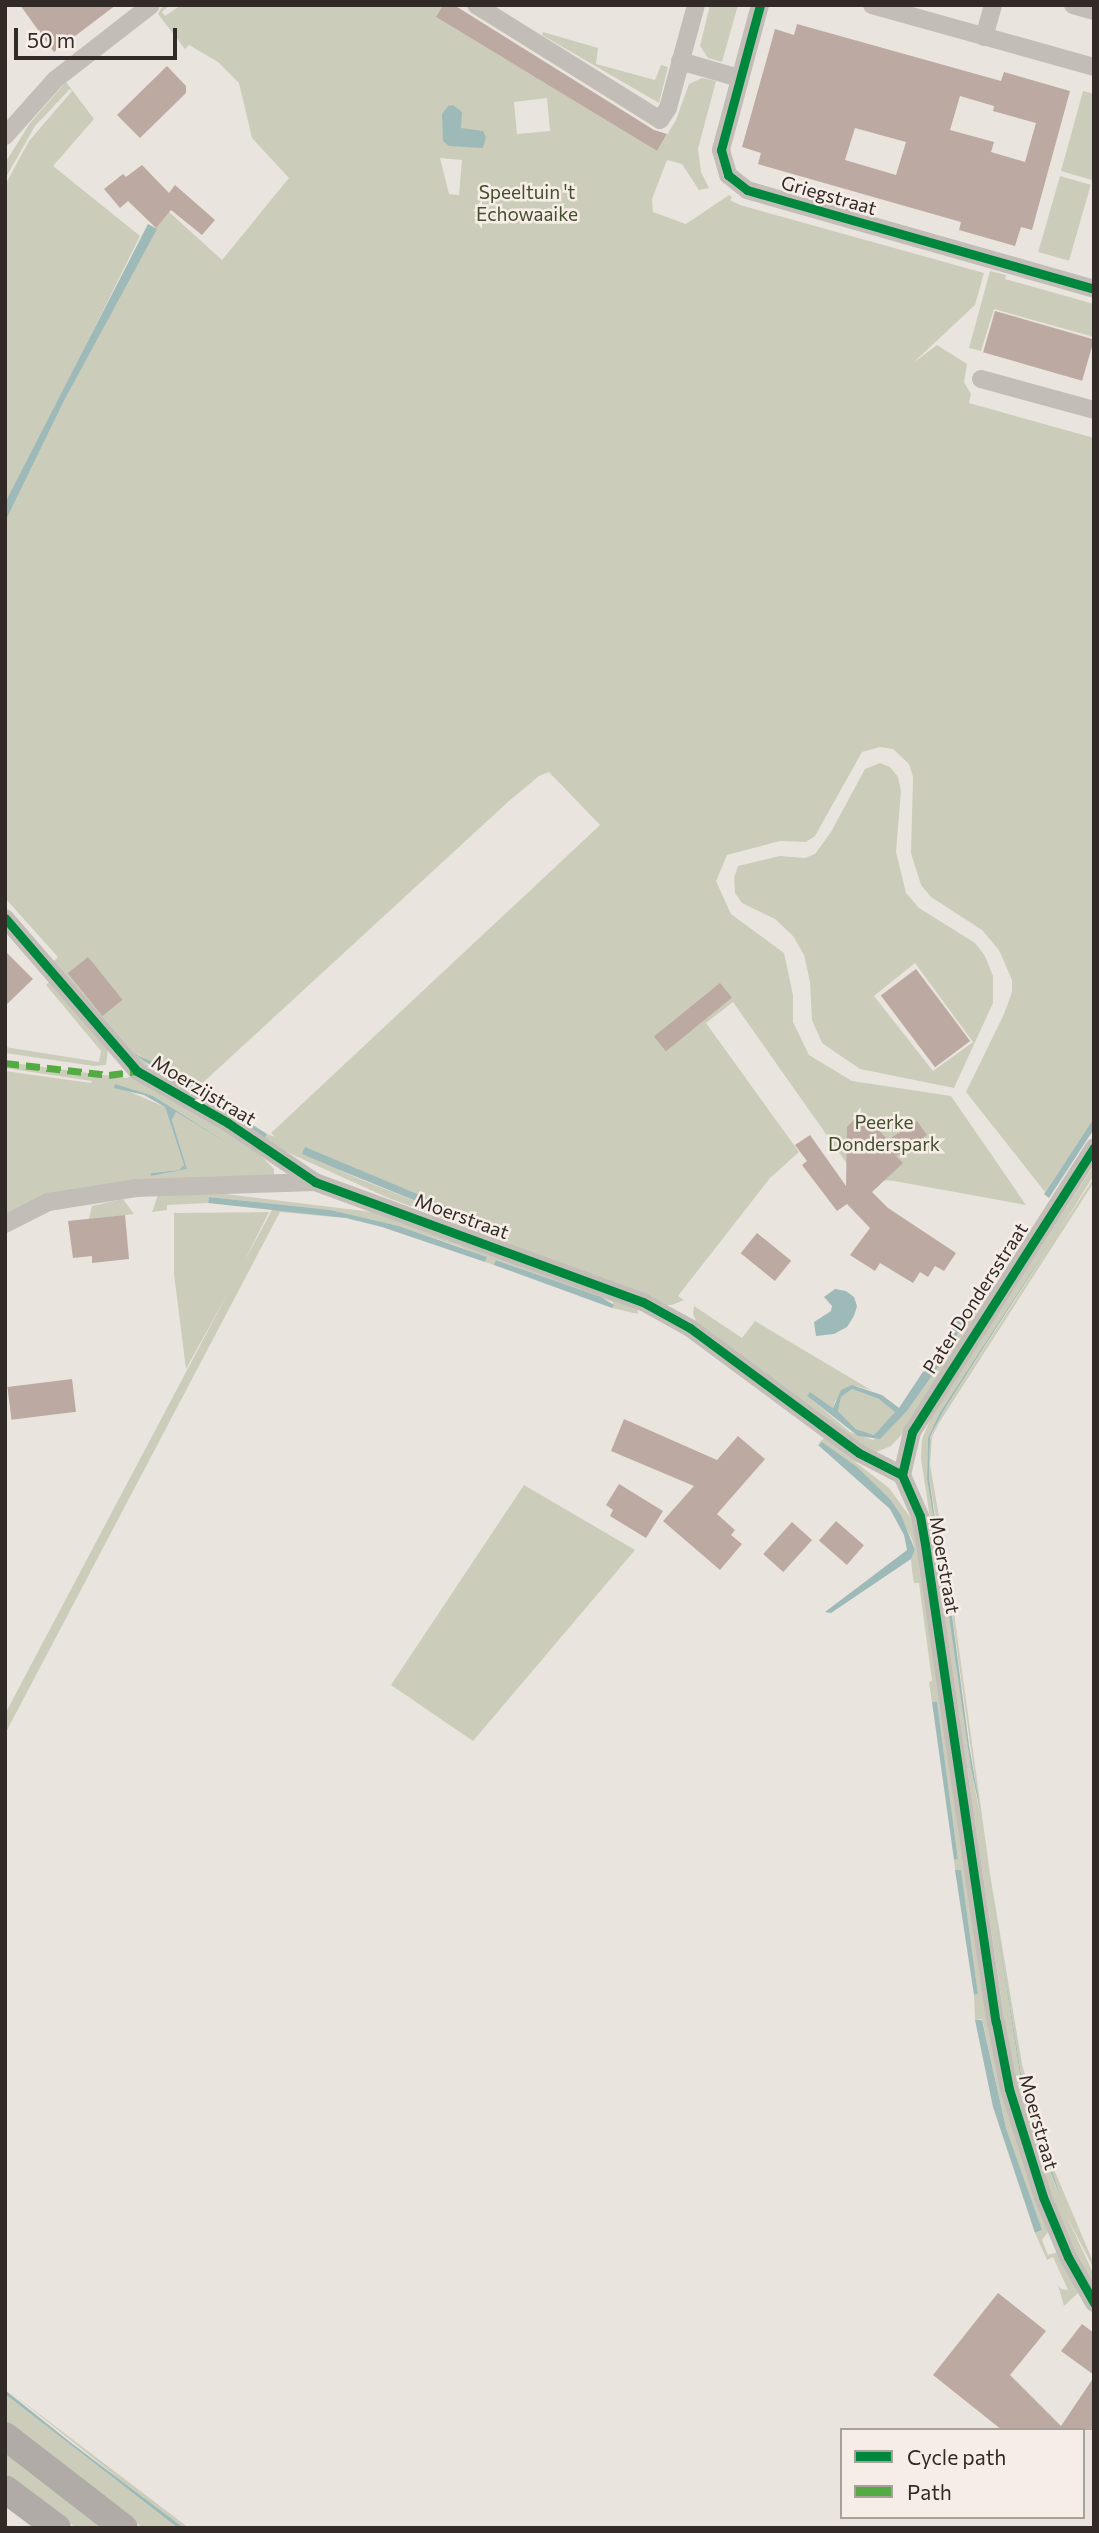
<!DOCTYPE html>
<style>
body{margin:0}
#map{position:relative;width:1099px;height:2533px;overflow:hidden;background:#eae4de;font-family:Commissioner,sans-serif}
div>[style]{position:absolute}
.green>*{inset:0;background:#cbcdba;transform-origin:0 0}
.water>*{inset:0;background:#9ebab8}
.building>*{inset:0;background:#bca9a2;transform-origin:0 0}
.street>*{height:18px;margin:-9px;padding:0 9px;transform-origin:9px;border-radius:9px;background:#c3bdb8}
.primary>*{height:28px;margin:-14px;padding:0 14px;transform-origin:14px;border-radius:14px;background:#b1aba7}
.quiet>*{height:7px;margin-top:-3.5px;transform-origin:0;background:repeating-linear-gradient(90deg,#54ab44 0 14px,transparent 0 21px)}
.cycleway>*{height:9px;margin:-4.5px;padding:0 4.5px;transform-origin:4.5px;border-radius:4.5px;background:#00873e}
span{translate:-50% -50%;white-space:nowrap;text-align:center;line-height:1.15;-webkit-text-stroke:5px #f6eee6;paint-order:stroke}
.park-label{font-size:19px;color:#434e2e}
.street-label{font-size:19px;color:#322a27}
.frame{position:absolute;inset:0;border:7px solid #322a27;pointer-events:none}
.legend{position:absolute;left:840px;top:2428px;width:245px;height:91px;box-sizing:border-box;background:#f6eee6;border:2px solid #a8a09a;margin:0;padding:9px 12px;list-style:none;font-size:21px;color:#322a27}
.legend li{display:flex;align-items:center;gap:14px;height:35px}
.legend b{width:35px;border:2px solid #a8a09a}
.scale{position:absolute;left:14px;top:28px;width:163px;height:32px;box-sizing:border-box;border:4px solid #322a27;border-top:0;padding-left:9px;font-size:21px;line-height:24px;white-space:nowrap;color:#322a27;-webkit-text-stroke:5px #f6eee6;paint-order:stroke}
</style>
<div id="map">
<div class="green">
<div style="clip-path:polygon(evenodd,163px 5px,170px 5px,162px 12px,165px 16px,181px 5px,443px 5px,436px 17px,657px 151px,676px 120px,689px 84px,702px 78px,716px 81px,698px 149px,701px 172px,709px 188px,699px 190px,682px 164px,667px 160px,652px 199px,653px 212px,686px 224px,729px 195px,732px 197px,730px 200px,740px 205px,984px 273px,975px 305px,913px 363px,937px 345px,967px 364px,964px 382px,971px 394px,969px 403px,1094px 438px,1094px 1118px,1045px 1192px,966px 1092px,1004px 1014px,1012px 992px,1012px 980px,999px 950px,982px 930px,931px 897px,921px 885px,911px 853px,913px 777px,909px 764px,893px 749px,880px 747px,862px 752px,815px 836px,806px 842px,780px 841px,727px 855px,716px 881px,731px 914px,784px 953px,793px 995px,793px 1022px,809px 1055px,852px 1081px,951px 1096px,1026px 1205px,894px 1181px,857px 1178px,733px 1002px,706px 1023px,799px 1152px,770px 1178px,678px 1296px,684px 1300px,672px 1305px,663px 1305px,619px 1285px,386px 1197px,278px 1148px,153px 1072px,132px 1056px,53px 962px,58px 957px,5px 898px,5px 522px,65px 399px,156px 228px,169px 212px,222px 260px,289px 178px,252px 138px,239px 83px,218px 62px,189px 45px,185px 49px,158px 14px,163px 5px,547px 98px,550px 131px,517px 134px,514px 102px,547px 98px,163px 5px,440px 158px,462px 160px,459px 195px,449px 194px,440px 158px,163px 5px,549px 772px,600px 825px,271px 1133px,275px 1137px,267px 1134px,265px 1138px,211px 1107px,153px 1070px,136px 1053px,196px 1089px,509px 801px,539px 776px,549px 772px,163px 5px,305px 1148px,458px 1211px,458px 1213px,453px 1216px,357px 1178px,303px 1154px,305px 1148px)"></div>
<div style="clip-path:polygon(710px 5px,738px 5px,722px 62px,708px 58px,700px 46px)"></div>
<div style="clip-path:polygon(543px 32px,598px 48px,596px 64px,655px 80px,661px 65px,668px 67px,659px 103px,542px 35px)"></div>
<div style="clip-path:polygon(66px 82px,94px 119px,53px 166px,140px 236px,5px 509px,5px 185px,29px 141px,72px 91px,70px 89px,35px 126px,5px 179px,5px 163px,30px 123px)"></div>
<div style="clip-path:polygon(1083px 91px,1094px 94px,1092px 180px,1061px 171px)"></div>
<div style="left:1060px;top:176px;width:32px;height:79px;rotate:16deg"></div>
<div style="clip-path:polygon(990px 271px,1006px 275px,1005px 279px,1094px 304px,1094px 337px,994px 309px,981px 351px,969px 348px)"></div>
<div style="clip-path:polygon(evenodd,880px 763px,890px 767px,898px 777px,901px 791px,896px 852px,906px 893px,919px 908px,975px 943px,985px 956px,993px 976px,993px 1003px,954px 1088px,860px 1069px,822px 1043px,812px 1020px,810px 982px,804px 955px,793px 936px,775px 919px,742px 903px,735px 893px,734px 878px,738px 866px,780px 856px,805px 858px,815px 854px,831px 832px,865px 769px,880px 763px,915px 963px,973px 1042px,933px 1071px,874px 996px,915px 963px)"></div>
<div style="clip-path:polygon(50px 981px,108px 1049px,106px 1065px,94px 1066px,5px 1053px,5px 1047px,99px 1062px,101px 1051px,46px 985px)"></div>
<div style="clip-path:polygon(evenodd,5px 1062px,127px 1078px,135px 1074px,255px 1150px,274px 1169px,274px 1179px,218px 1180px,5px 1216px,5px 1071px,91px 1083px,92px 1081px,5px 1068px,5px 1062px,114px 1085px,153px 1096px,237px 1148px,176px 1112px,172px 1120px,187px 1169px,151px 1176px,151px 1173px,179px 1170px,184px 1165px,165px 1107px,114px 1085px)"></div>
<div style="clip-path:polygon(evenodd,1094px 1165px,1094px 1175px,1059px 1231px,1094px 1178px,1094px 1182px,939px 1423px,932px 1437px,930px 1464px,948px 1569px,990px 1874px,1022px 2064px,1045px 2148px,1094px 2264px,1094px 2269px,1067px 2217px,1094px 2275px,1094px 2292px,1066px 2237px,1030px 2140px,1011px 2063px,921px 1458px,922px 1439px,933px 1413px,1094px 1165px,1049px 1248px,944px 1410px,930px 1438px,929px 1477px,942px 1554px,927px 1479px,928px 1438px,939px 1414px,1049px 1248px,1094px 1165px,944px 1571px,946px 1571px,980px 1814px,971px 1769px,944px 1571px,1094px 1165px,983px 1838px,1021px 2074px,1059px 2195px,1040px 2146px,1020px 2074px,983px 1838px)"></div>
<div style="clip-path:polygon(217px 1193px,372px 1212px,637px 1307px,638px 1314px,612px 1308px,613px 1302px,497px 1260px,494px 1265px,485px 1262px,486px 1257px,455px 1245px,399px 1226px,331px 1210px,209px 1197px,208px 1203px,167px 1205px,167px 1210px,152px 1212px,158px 1195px)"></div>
<div style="clip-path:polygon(123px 1199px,134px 1214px,89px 1219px,92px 1206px)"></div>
<div style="clip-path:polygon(273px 1208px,346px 1218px,280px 1212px,5px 1734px,5px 1714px,230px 1289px,186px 1369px,174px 1274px,174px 1213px,269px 1212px,243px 1264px)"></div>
<div style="clip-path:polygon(985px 1277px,996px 1284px,904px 1432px,891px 1446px,874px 1453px,863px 1450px,697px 1323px,693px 1314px,694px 1306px,742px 1338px,755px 1321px,871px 1390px,852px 1385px,835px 1401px,833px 1408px,810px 1393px,807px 1396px,850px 1432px,873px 1440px,907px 1411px,939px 1366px,967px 1318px,961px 1314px,965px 1311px,969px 1314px,986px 1288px,980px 1285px)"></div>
<div style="clip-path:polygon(852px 1389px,879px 1399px,896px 1412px,874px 1435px,856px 1429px,838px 1411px,841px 1397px)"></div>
<div style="clip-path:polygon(824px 1438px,889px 1488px,913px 1521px,975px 1929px,1049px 2231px,1042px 2240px,1048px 2255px,1058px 2252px,1078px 2293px,1064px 2306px,1058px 2285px,1061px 2289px,1068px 2290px,1053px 2257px,1047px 2260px,1035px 2233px,1041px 2231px,1039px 2221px,1006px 2128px,983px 2023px,982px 2019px,975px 2020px,974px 1995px,978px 1994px,961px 1871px,955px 1870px,954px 1860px,958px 1859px,937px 1703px,932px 1702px,929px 1682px,932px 1681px,919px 1583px,914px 1583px,912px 1571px,911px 1559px,915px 1550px,912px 1539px,890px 1499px,872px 1482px,819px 1443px)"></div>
<div style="clip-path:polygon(524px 1485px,635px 1550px,473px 1741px,391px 1685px)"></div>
<div style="clip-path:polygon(5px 2388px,189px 2528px,184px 2528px,122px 2481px)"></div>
<div style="clip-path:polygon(5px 2394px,120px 2483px,178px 2528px,143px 2528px,27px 2439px,5px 2422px)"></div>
<div style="clip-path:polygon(5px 2453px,104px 2528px,76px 2528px,5px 2473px)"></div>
</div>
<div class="water">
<div style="clip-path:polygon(453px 105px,462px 112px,461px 128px,483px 131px,486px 137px,483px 148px,449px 146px,443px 141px,442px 114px,448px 106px)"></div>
<div style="clip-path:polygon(148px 224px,157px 229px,65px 399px,5px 522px,5px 503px)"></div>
<div style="clip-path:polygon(133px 1053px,155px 1063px,267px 1134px,265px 1138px,195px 1097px)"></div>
<div style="clip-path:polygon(115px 1084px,153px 1096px,238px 1149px,176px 1112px,172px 1120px,187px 1169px,151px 1176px,151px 1173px,179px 1170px,184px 1165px,165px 1107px,144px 1095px,114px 1088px)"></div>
<div style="clip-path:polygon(1094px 1118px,1094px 1129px,1049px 1198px,1044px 1194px)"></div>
<div style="clip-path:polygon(305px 1147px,458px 1211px,458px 1214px,453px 1216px,337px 1169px,302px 1154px)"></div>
<div style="clip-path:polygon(209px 1197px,331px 1210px,399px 1226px,487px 1257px,485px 1262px,382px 1227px,346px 1218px,208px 1203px)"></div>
<div style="clip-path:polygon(1048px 1247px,944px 1410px,930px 1437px,929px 1477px,940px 1554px,927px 1479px,928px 1438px,939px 1414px)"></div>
<div style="clip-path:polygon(496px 1260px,601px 1297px,614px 1305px,612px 1308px,494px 1265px)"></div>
<div style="clip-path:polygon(835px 1289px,846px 1291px,854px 1297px,857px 1306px,854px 1316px,847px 1327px,834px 1334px,816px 1336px,814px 1322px,831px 1311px,832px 1306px,824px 1297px)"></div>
<div style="clip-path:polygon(evenodd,961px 1314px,967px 1318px,939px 1366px,907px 1411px,880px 1439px,858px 1436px,807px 1396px,810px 1392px,833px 1408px,841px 1390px,852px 1385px,882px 1395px,899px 1408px,961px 1314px,852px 1389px,879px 1399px,895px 1412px,874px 1435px,856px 1429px,838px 1411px,841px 1397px,852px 1389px)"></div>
<div style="clip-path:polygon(822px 1442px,857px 1467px,890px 1499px,901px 1515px,915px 1550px,911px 1559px,831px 1613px,825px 1612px,907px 1550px,904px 1535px,890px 1509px,818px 1445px)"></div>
<div style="clip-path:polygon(946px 1570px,969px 1745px,981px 1814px,971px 1769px,946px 1595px,943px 1571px)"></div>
<div style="clip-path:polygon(932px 1702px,937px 1702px,958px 1859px,954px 1860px)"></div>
<div style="clip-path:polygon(983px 1838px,1021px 2074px,1060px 2196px,1040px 2146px,1020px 2074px)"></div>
<div style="clip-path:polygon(955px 1870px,961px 1870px,978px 1994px,974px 1995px)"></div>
<div style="clip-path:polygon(975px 2020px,982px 2020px,1006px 2128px,1039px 2221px,1042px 2230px,1035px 2233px,993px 2107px)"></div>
<div style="clip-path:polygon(5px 2390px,70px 2442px,184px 2528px,178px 2528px,120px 2483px,5px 2394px)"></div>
</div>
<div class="building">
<div style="clip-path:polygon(20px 5px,116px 5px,54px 52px)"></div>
<div style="clip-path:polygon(443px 5px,454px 5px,654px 130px,667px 134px,657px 151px,436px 17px)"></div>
<div style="clip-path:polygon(evenodd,797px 24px,1001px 81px,1004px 72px,1070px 91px,1032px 230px,1021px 227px,1015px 246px,959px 230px,961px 222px,758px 164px,761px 153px,742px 147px,769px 51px,775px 29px,794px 35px,797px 24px,960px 96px,994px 106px,993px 111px,1036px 123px,1025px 162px,991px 152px,994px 142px,950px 130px,960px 96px,797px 24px,855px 128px,906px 142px,896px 175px,845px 160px,855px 128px)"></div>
<div style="clip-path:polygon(167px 66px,186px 86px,186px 93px,140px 138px,117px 115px)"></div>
<div style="clip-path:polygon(142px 165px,169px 193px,175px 185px,215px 220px,202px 235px,171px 210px,156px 228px,128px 201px,120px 208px,104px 189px,123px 174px,126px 177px)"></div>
<div style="left:995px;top:311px;width:103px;height:43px;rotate:16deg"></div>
<div style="clip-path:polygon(5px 951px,33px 979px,5px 1006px)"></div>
<div style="left:88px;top:957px;width:55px;height:26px;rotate:51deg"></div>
<div style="left:916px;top:969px;width:90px;height:44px;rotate:53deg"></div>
<div style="left:720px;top:983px;width:19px;height:85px;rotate:51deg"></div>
<div style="clip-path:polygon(855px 1119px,868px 1119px,888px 1140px,917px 1121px,927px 1135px,896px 1156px,903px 1163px,872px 1192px,888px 1208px,956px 1253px,944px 1271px,935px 1266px,928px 1277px,920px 1272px,913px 1283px,880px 1263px,875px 1271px,850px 1255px,870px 1228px,847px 1204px,837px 1211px,802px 1165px,807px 1161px,795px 1145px,810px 1135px,846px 1186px,847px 1127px)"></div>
<div style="clip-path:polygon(125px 1215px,129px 1259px,92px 1263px,92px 1256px,73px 1258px,68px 1221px)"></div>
<div style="left:757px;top:1233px;width:44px;height:26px;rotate:39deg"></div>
<div style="left:72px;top:1379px;width:33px;height:65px;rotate:83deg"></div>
<div style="clip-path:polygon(624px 1419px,717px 1460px,738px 1436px,765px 1459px,717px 1514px,735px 1530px,731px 1535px,742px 1544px,720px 1570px,663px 1521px,694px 1486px,611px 1451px)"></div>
<div style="clip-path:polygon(619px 1484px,663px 1511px,646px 1538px,610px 1516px,613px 1510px,606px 1505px)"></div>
<div style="left:836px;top:1521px;width:37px;height:26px;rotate:41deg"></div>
<div style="left:792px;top:1522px;width:27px;height:43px;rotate:42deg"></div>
<div style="clip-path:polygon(998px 2293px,1046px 2331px,1010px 2375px,1061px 2426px,1094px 2377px,1094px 2430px,1002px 2430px,933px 2375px)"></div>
<div style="clip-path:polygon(1082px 2324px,1094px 2333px,1094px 2375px,1061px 2351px)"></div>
</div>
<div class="street">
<div style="left:476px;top:5px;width:217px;rotate:32deg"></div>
<div style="left:660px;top:120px;width:14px;rotate:-56deg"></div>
<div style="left:668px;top:108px;width:107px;rotate:-74.8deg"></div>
<div style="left:760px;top:5px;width:150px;rotate:105.1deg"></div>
<div style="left:721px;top:150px;width:26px;rotate:74deg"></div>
<div style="left:728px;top:175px;width:24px;rotate:38deg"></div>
<div style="left:747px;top:190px;width:361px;rotate:15.9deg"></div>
<div style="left:872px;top:5px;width:230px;rotate:15.6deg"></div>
<div style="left:1073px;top:5px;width:22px;rotate:16deg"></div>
<div style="left:984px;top:37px;width:33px;rotate:-74deg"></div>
<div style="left:680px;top:61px;width:61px;rotate:16.1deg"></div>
<div style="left:5px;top:136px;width:76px;rotate:-48.2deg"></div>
<div style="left:56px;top:79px;width:120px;rotate:-37.9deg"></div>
<div style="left:981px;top:379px;width:117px;rotate:15.3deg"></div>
<div style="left:5px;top:918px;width:202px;rotate:49.2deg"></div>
<div style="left:137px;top:1071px;width:105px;rotate:29.7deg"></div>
<div style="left:228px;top:1123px;width:105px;rotate:34.1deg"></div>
<div style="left:5px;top:1224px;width:48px;rotate:-27.1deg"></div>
<div style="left:48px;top:1202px;width:89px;rotate:-9deg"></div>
<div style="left:136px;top:1188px;width:179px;rotate:-1.9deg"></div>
<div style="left:315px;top:1182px;width:349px;rotate:20.1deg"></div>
<div style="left:643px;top:1302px;width:54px;rotate:29deg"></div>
<div style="left:690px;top:1328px;width:210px;rotate:36.5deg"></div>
<div style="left:859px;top:1453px;width:48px;rotate:27.1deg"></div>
<div style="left:902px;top:1475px;width:45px;rotate:66.3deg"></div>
<div style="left:920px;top:1516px;width:28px;rotate:80deg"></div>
<div style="left:925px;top:1544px;width:483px;rotate:81.6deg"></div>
<div style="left:996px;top:2022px;width:68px;rotate:79deg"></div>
<div style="left:1009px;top:2089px;width:113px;rotate:72.5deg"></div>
<div style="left:1043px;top:2197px;width:65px;rotate:67.4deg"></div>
<div style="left:1068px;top:2257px;width:53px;rotate:60.5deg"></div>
<div style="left:902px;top:1475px;width:44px;rotate:-76.9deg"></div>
<div style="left:912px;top:1432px;width:338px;rotate:-57.4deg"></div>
</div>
<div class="primary">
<div style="left:5px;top:2436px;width:150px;rotate:37.7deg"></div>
<div style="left:5px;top:2489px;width:65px;rotate:36.9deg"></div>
</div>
<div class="quiet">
<div style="left:5px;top:1063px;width:105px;rotate:6.6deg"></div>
<div style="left:109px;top:1075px;width:28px;rotate:-8deg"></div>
</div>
<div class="cycleway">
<div style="left:760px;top:5px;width:150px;rotate:105.1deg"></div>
<div style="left:721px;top:150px;width:26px;rotate:74deg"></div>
<div style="left:728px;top:175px;width:24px;rotate:38deg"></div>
<div style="left:747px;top:190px;width:361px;rotate:15.9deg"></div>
<div style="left:5px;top:918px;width:202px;rotate:49.2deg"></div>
<div style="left:137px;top:1071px;width:105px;rotate:29.7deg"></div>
<div style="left:228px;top:1123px;width:105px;rotate:34.1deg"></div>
<div style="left:315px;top:1182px;width:349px;rotate:20.1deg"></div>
<div style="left:643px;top:1302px;width:54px;rotate:29deg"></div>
<div style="left:690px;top:1328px;width:210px;rotate:36.5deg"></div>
<div style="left:859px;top:1453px;width:48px;rotate:27.1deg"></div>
<div style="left:902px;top:1475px;width:45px;rotate:66.3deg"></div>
<div style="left:920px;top:1516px;width:28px;rotate:80deg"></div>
<div style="left:925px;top:1544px;width:483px;rotate:81.6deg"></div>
<div style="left:996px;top:2022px;width:68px;rotate:79deg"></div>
<div style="left:1009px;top:2089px;width:113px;rotate:72.5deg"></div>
<div style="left:1043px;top:2197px;width:65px;rotate:67.4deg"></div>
<div style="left:1068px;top:2257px;width:53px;rotate:60.5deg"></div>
<div style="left:902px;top:1475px;width:44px;rotate:-76.9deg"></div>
<div style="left:912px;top:1432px;width:338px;rotate:-57.4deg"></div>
</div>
<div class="park-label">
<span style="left:527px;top:203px">Speeltuin 't<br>Echowaaike</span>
<span style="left:884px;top:1133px">Peerke<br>Donderspark</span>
</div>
<div class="street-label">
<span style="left:829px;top:195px;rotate:16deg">Griegstraat</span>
<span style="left:204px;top:1090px;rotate:31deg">Moerzijstraat</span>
<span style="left:462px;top:1216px;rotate:20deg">Moerstraat</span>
<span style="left:975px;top:1298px;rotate:-57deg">Pater Dondersstraat</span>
<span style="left:945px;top:1565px;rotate:80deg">Moerstraat</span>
<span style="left:1039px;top:2122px;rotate:74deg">Moerstraat</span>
</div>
<div class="frame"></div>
<ul class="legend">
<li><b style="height:9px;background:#00873e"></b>Cycle path</li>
<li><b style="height:9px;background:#54ab44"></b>Path</li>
</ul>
<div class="scale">50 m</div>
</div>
